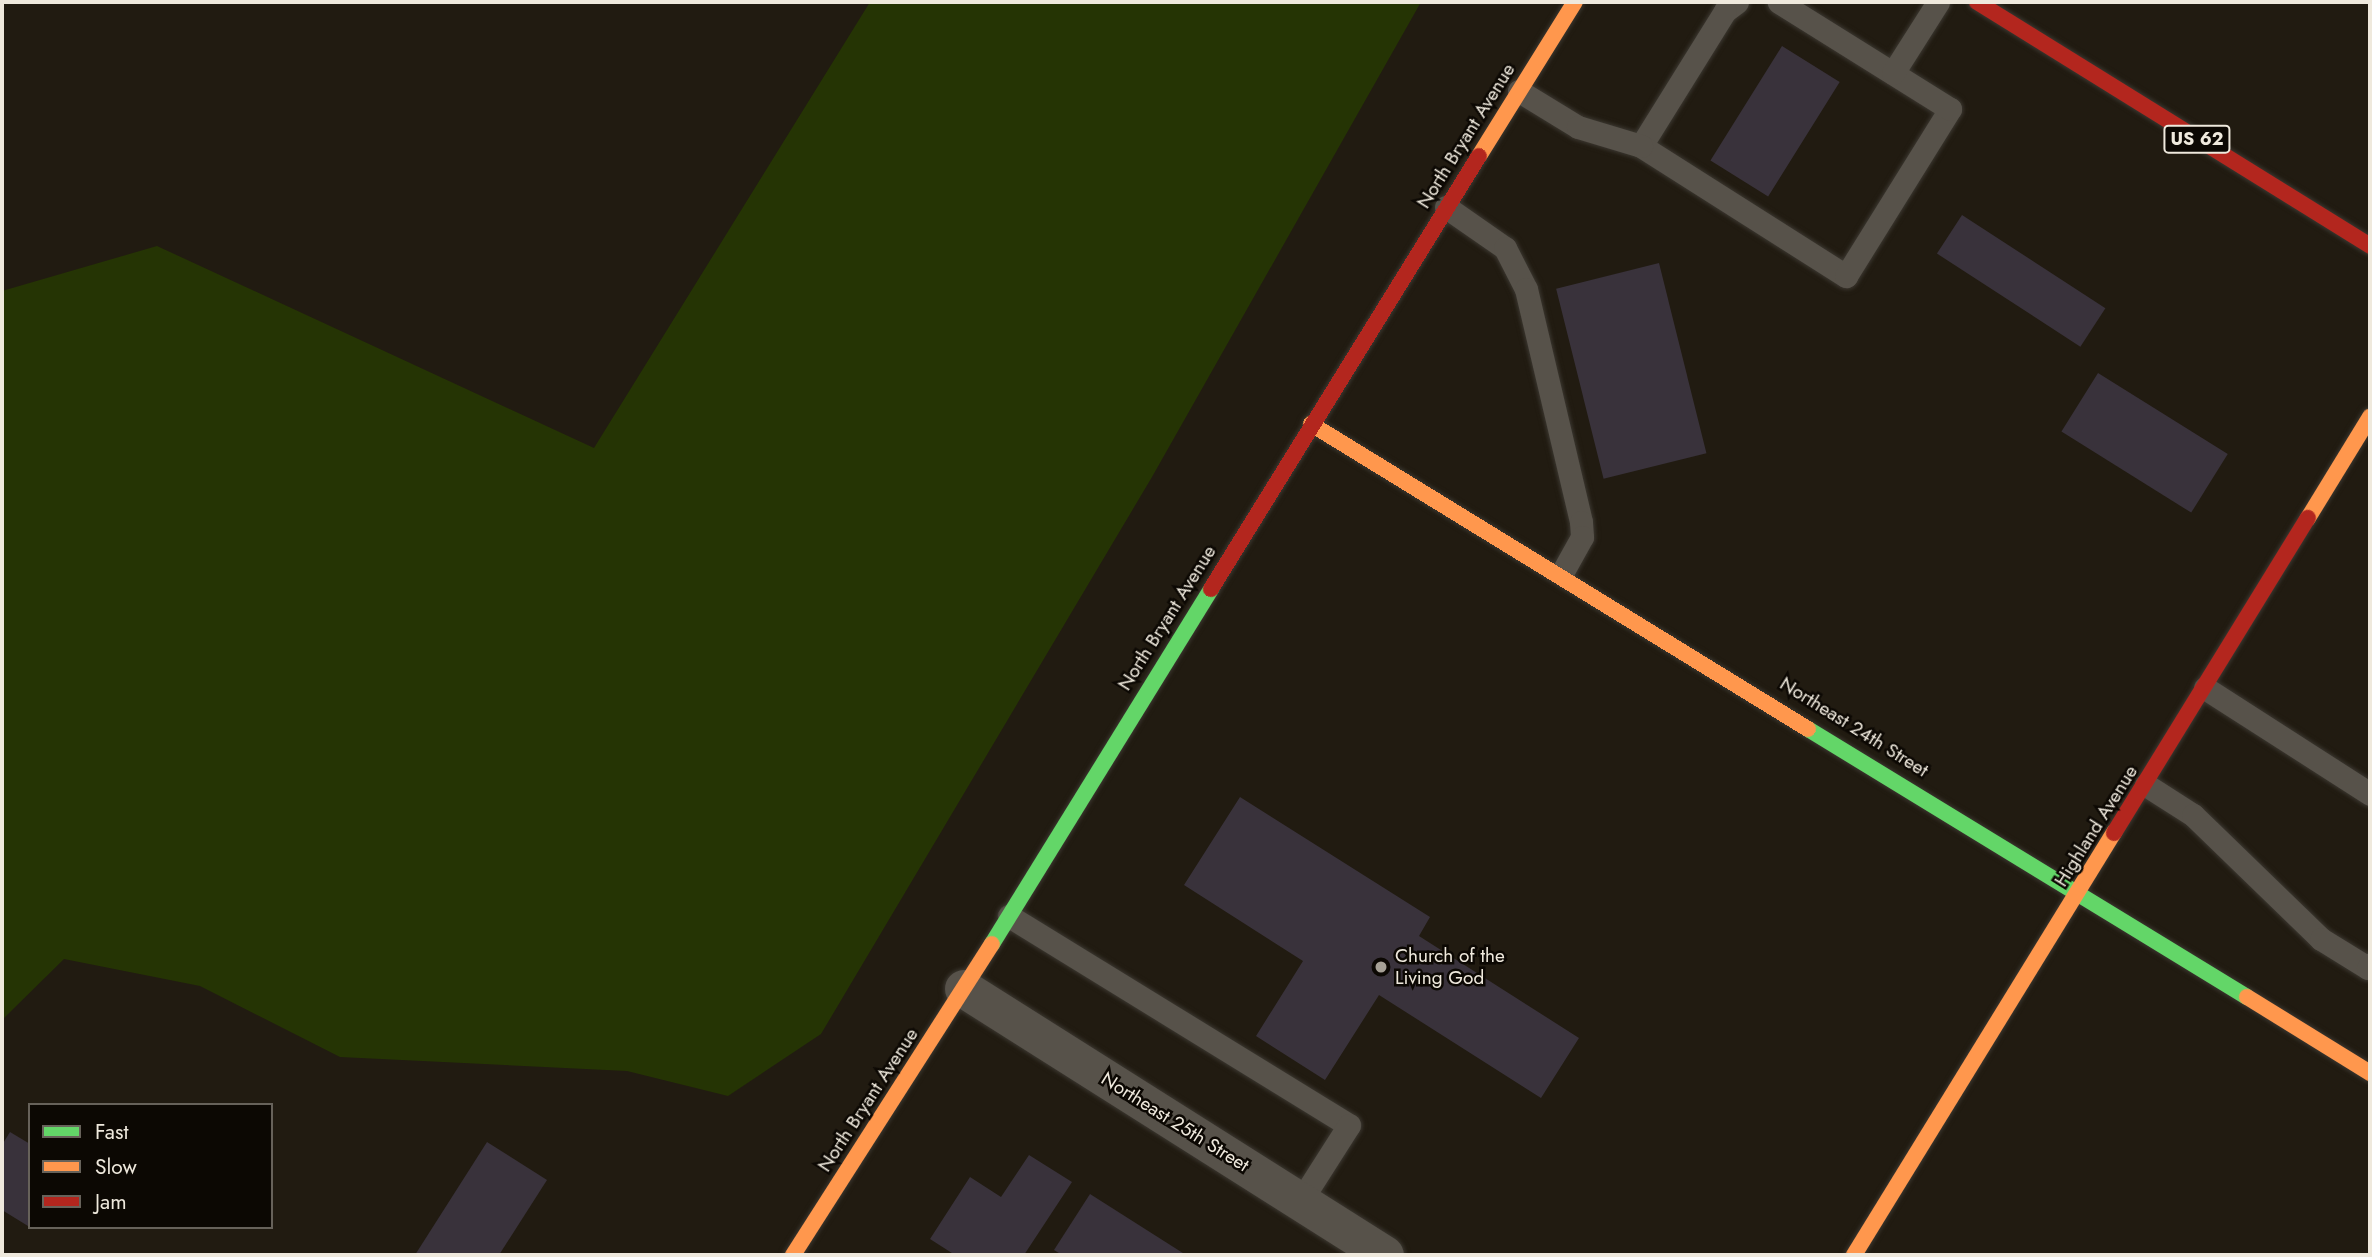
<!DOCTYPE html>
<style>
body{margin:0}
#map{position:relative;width:2372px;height:1257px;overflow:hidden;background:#211b11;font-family:Jost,sans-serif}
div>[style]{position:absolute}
.green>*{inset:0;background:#253404}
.building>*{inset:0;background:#39323b;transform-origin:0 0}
.roads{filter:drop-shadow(0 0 2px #3b3730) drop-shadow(0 0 2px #3b3730)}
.lane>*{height:23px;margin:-11.5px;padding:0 11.5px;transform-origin:11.5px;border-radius:11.5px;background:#57524a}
.street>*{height:38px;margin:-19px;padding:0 19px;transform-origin:19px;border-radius:19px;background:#57524a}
.fast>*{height:16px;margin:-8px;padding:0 8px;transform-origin:8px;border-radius:8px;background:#63d668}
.slow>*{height:16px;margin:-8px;padding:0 8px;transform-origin:8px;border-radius:8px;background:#ff974d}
.jam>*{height:16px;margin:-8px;padding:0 8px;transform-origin:8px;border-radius:8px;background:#b3261e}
.dots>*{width:19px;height:19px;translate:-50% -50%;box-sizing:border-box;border:4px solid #0c0803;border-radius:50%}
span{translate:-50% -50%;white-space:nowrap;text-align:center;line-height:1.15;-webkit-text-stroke:5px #0c0803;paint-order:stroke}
.shield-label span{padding:2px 5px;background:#0c0803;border:2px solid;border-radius:5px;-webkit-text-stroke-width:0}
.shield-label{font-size:18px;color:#efe9dd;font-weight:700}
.street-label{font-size:19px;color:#efe9dd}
.poi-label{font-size:19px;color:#efe9dd}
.left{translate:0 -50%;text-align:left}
.frame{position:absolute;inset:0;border:4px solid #efe9dd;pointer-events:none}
.legend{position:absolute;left:28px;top:1103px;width:245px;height:126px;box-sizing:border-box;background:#0c0803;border:2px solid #67625a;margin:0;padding:9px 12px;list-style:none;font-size:21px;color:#efe9dd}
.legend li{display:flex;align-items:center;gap:14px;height:35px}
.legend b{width:35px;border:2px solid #67625a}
</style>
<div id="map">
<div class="green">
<div style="clip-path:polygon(870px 2px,1421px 2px,1152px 477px,821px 1034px,728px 1096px,627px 1071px,340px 1057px,200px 986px,64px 959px,2px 1020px,2px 291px,157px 246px,594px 448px)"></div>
</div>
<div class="building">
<div style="left:1782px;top:46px;width:68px;height:135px;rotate:32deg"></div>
<div style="left:1962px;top:215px;width:171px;height:46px;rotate:33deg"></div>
<div style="left:1659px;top:263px;width:196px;height:106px;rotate:76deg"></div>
<div style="left:2098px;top:373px;width:153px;height:69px;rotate:32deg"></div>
<div style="clip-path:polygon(1240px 797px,1430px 917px,1419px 936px,1579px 1038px,1541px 1098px,1379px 995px,1325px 1080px,1256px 1036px,1303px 961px,1184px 885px)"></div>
<div style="clip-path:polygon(10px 1132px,30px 1144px,28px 1226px,2px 1210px,2px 1145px)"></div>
<div style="clip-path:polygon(487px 1142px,547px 1180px,499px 1255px,415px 1255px)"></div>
<div style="clip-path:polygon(1029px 1155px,1072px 1182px,1024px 1255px,955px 1255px,930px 1239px,970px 1177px,1001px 1197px)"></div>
<div style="clip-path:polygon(1090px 1194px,1186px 1255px,1062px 1255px,1054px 1250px)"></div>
</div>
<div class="roads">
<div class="lane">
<div style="left:1737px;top:2px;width:15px;rotate:143deg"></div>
<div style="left:1725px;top:11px;width:159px;rotate:121.9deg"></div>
<div style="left:1641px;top:146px;width:243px;rotate:32.4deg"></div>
<div style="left:1846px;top:276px;width:197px;rotate:-58.1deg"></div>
<div style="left:1950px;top:109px;width:202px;rotate:-148deg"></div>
<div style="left:1893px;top:73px;width:84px;rotate:-57.6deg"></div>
<div style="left:1519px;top:91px;width:69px;rotate:31.4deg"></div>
<div style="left:1578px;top:127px;width:66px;rotate:16.8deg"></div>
<div style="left:1446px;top:207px;width:72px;rotate:34.8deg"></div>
<div style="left:1505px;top:248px;width:46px;rotate:62.9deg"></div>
<div style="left:1526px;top:289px;width:239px;rotate:76.7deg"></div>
<div style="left:1581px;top:522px;width:15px;rotate:86deg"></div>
<div style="left:1582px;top:537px;width:41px;rotate:119.1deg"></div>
<div style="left:2205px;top:688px;width:196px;rotate:32.7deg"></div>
<div style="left:2146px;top:785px;width:56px;rotate:32.6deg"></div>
<div style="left:2193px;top:815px;width:178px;rotate:44.1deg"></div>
<div style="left:2321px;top:939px;width:55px;rotate:31.7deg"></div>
<div style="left:2368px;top:968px;width:4px;rotate:-63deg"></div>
<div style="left:1009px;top:916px;width:399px;rotate:31.6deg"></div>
<div style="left:1349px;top:1125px;width:91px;rotate:122.5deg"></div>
</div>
<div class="street">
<div style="left:964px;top:989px;width:498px;rotate:32.3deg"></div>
</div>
<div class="fast">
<div style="left:1808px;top:729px;width:514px;rotate:31.4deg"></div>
<div style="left:992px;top:944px;width:417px;rotate:-58.3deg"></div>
</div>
<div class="slow">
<div style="left:1479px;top:156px;width:181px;rotate:-58.1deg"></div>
<div style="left:1311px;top:424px;width:583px;rotate:31.54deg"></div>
<div style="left:2308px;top:518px;width:119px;rotate:-58.5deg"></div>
<div style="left:2247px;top:997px;width:145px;rotate:31.7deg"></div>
<div style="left:793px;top:1255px;width:369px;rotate:-57.4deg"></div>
<div style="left:1854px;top:1255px;width:496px;rotate:-58.4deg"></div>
</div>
<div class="jam">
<div style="left:1977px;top:2px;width:463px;rotate:31.8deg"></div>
<div style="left:1211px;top:589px;width:509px;rotate:-58.25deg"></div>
<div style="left:2114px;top:833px;width:370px;rotate:-58.4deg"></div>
</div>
</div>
<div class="dots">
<div style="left:1381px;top:967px;background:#a7a196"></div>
</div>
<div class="shield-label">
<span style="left:2197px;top:139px">US 62</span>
</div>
<div class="street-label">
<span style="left:1466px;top:136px;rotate:-58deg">North Bryant Avenue</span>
<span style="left:1167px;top:618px;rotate:-58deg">North Bryant Avenue</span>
<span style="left:1854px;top:727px;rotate:32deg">Northeast 24th Street</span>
<span style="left:2096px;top:826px;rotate:-58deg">Highland Avenue</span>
<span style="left:868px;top:1100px;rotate:-57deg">North Bryant Avenue</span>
<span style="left:1175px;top:1122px;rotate:32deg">Northeast 25th Street</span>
</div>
<div class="poi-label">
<span class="left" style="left:1395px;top:967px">Church of the<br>Living God</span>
</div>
<div class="frame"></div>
<ul class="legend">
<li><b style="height:9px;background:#63d668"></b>Fast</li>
<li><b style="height:9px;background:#ff974d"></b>Slow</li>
<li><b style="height:9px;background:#b3261e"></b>Jam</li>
</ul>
</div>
